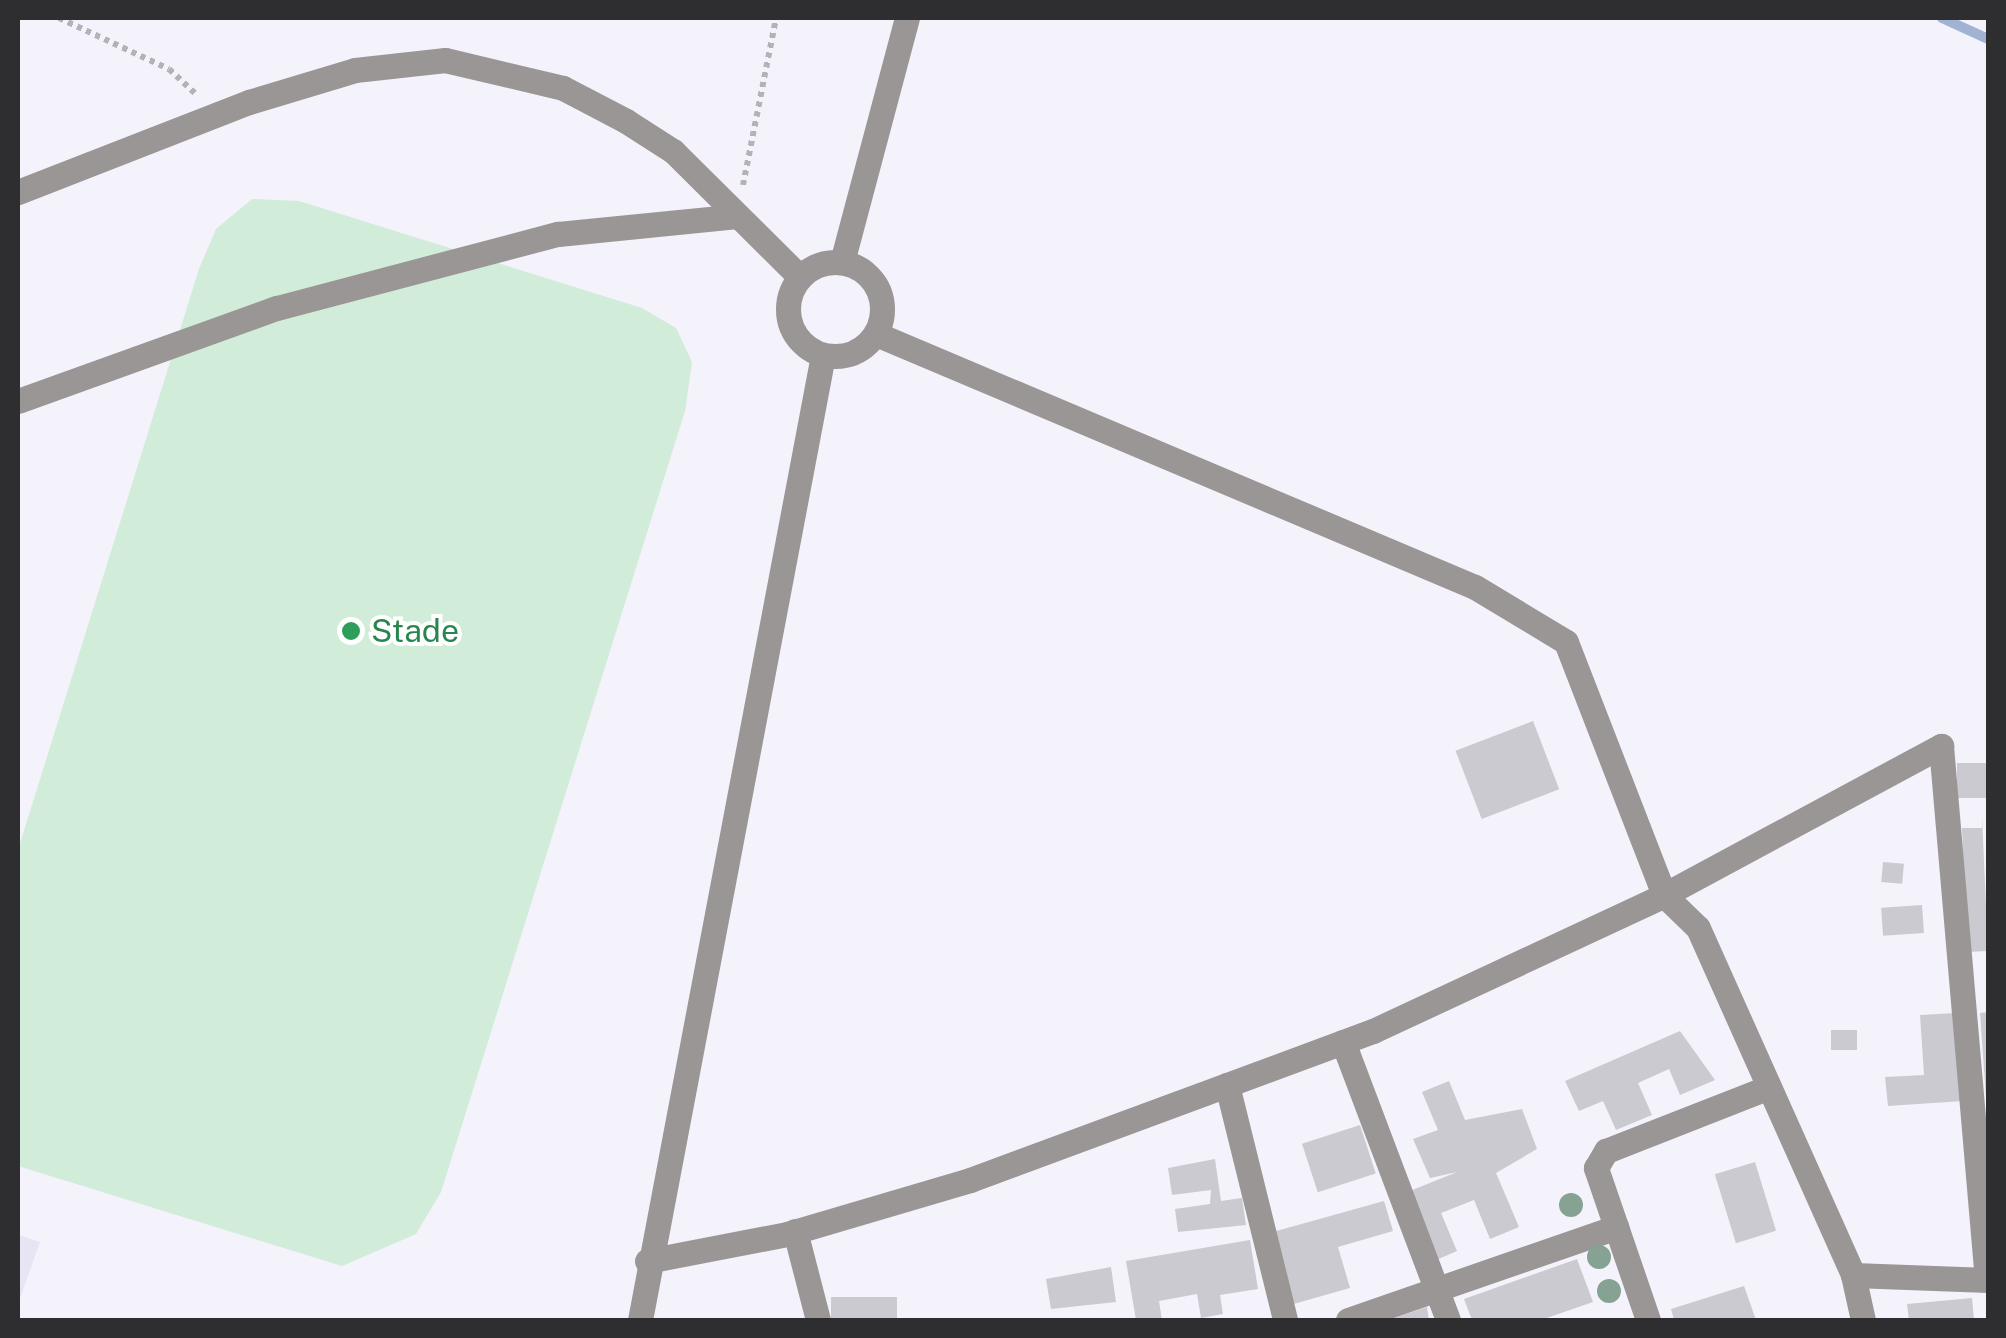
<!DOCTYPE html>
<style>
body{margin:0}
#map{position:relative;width:2006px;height:1338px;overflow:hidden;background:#f4f2fa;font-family:"Public Sans",sans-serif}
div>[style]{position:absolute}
.built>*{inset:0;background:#e7e4f3}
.green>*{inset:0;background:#d1ecd8}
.stream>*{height:10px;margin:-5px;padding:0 5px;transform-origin:5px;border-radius:5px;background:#a1b3d3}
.building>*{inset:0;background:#cbcad1;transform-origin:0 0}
.path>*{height:6px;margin-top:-3px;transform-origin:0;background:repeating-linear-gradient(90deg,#b4b2b9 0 5px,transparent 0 10px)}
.minor>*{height:25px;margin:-12.5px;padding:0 12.5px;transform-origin:12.5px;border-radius:12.5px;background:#9a9695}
.minor>.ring{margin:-12.5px;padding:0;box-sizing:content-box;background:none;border:25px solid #9a9695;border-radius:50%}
.trees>*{width:24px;height:24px;margin:-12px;border-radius:50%;background:#86a293}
.dots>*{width:28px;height:28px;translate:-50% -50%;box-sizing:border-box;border:5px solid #fff;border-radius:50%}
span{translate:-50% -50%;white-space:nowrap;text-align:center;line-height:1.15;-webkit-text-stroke:8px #fff;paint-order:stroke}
.leisure-label{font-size:32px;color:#27864d}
.left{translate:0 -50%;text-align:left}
.frame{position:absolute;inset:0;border:20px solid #2e2e31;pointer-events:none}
</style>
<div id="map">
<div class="built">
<div style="clip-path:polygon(18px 1235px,40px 1242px,18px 1304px)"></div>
</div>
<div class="green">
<div style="clip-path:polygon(252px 199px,299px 201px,642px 308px,676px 328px,692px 362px,685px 411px,441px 1192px,416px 1234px,342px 1266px,18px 1166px,18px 850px,199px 269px,216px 229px)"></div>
</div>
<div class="stream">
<div style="left:1942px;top:18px;width:51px;rotate:24.5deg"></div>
</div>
<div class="building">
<div style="left:1533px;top:721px;width:73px;height:83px;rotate:69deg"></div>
<div style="left:1988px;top:763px;width:35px;height:31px;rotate:90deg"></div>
<div style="clip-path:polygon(1982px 816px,1988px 951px,1967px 952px,1962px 828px,1983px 828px)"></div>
<div style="left:1883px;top:862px;width:21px;height:20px;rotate:5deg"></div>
<div style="left:1922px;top:905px;width:28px;height:41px;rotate:86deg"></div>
<div style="clip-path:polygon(1988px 1012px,1988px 1096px,1986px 1097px,1980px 1013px)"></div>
<div style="clip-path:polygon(1956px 1013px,1963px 1101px,1888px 1106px,1885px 1077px,1924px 1075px,1920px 1015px)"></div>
<div style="left:1857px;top:1030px;width:20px;height:26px;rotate:90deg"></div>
<div style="clip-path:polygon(1680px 1031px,1715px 1080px,1680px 1095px,1669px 1069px,1638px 1083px,1652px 1115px,1616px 1130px,1603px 1101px,1579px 1111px,1565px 1081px)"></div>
<div style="clip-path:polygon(1449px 1081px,1465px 1120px,1522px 1109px,1537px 1149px,1496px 1173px,1519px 1227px,1490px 1239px,1474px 1200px,1441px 1213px,1457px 1251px,1434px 1261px,1405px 1193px,1457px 1172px,1430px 1178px,1413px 1139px,1438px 1130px,1422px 1092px)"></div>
<div style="left:1360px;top:1125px;width:51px;height:61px;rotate:72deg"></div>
<div style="clip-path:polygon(1215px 1159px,1221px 1201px,1242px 1198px,1246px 1225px,1178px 1232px,1175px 1209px,1210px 1204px,1211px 1190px,1172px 1195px,1168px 1168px)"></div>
<div style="left:1755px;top:1162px;width:72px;height:42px;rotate:73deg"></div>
<div style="clip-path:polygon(1384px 1201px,1393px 1231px,1338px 1247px,1350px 1288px,1290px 1305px,1269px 1233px)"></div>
<div style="clip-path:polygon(1250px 1240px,1258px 1289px,1220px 1295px,1223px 1314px,1201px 1318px,1197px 1294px,1159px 1301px,1162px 1320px,1136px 1320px,1126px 1261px)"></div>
<div style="clip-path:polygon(1577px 1259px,1593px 1302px,1541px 1320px,1472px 1320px,1464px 1299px)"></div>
<div style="clip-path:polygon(1111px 1267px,1116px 1302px,1051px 1309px,1046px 1279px)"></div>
<div style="clip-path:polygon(1744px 1286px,1756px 1320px,1674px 1320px,1671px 1309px)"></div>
<div style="left:897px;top:1297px;width:23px;height:66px;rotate:90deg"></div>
<div style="clip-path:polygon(1972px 1298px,1974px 1320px,1909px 1320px,1907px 1304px)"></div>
<div style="clip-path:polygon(1427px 1307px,1429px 1320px,1388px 1320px)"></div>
</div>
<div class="path">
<div style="left:59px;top:18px;width:121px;rotate:24.9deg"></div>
<div style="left:169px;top:69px;width:37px;rotate:43deg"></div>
<div style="left:743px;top:185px;width:170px;rotate:-78.8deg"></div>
</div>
<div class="minor">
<div style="left:18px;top:192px;width:248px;rotate:-21.3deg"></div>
<div style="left:249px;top:102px;width:111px;rotate:-16.8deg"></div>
<div style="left:355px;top:70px;width:91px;rotate:-6.3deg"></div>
<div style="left:445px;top:60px;width:121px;rotate:13.3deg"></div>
<div style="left:563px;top:88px;width:71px;rotate:27.6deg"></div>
<div style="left:626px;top:121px;width:56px;rotate:32.6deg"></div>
<div style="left:673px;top:151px;width:179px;rotate:44.8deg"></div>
<div class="ring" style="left:788px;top:262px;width:69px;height:69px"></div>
<div style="left:842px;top:262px;width:253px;rotate:-75.1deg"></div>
<div style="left:876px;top:334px;width:650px;rotate:22.9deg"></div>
<div style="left:1475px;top:587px;width:106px;rotate:31.1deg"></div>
<div style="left:1566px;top:642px;width:271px;rotate:68.8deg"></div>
<div style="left:1664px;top:895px;width:47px;rotate:44.1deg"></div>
<div style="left:1698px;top:928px;width:380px;rotate:65.9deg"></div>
<div style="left:1853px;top:1275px;width:46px;rotate:77.5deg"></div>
<div style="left:18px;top:401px;width:275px;rotate:-19.8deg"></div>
<div style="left:277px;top:308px;width:291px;rotate:-14.8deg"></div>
<div style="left:558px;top:234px;width:180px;rotate:-5.7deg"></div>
<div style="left:1343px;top:1042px;width:297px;rotate:69.3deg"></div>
<div style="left:1227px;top:1085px;width:242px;rotate:76.1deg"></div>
<div style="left:795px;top:1231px;width:92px;rotate:75.5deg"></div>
<div style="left:647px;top:1261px;width:143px;rotate:-10.9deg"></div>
<div style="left:787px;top:1234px;width:191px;rotate:-16.4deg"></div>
<div style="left:970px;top:1180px;width:430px;rotate:-20.3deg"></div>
<div style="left:1373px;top:1031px;width:321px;rotate:-25deg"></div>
<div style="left:1664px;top:895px;width:315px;rotate:-28.3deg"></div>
<div style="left:1941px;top:746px;width:536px;rotate:85.08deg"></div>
<div style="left:1853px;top:1275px;width:135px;rotate:2.1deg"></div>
<div style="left:640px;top:1320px;width:982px;rotate:-79.26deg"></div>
<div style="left:1348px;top:1320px;width:284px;rotate:-19.1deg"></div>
<div style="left:1648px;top:1320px;width:161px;rotate:-108.9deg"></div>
<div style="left:1596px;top:1168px;width:20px;rotate:-60deg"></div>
<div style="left:1606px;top:1151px;width:175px;rotate:-21.4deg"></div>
</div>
<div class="trees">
<div style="left:1571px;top:1205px"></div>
<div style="left:1599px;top:1257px"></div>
<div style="left:1609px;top:1291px"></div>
</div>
<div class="dots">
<div style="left:351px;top:631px;background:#2e9e5b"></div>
</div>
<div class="leisure-label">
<span class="left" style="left:371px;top:631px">Stade</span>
</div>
<div class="frame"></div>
</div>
